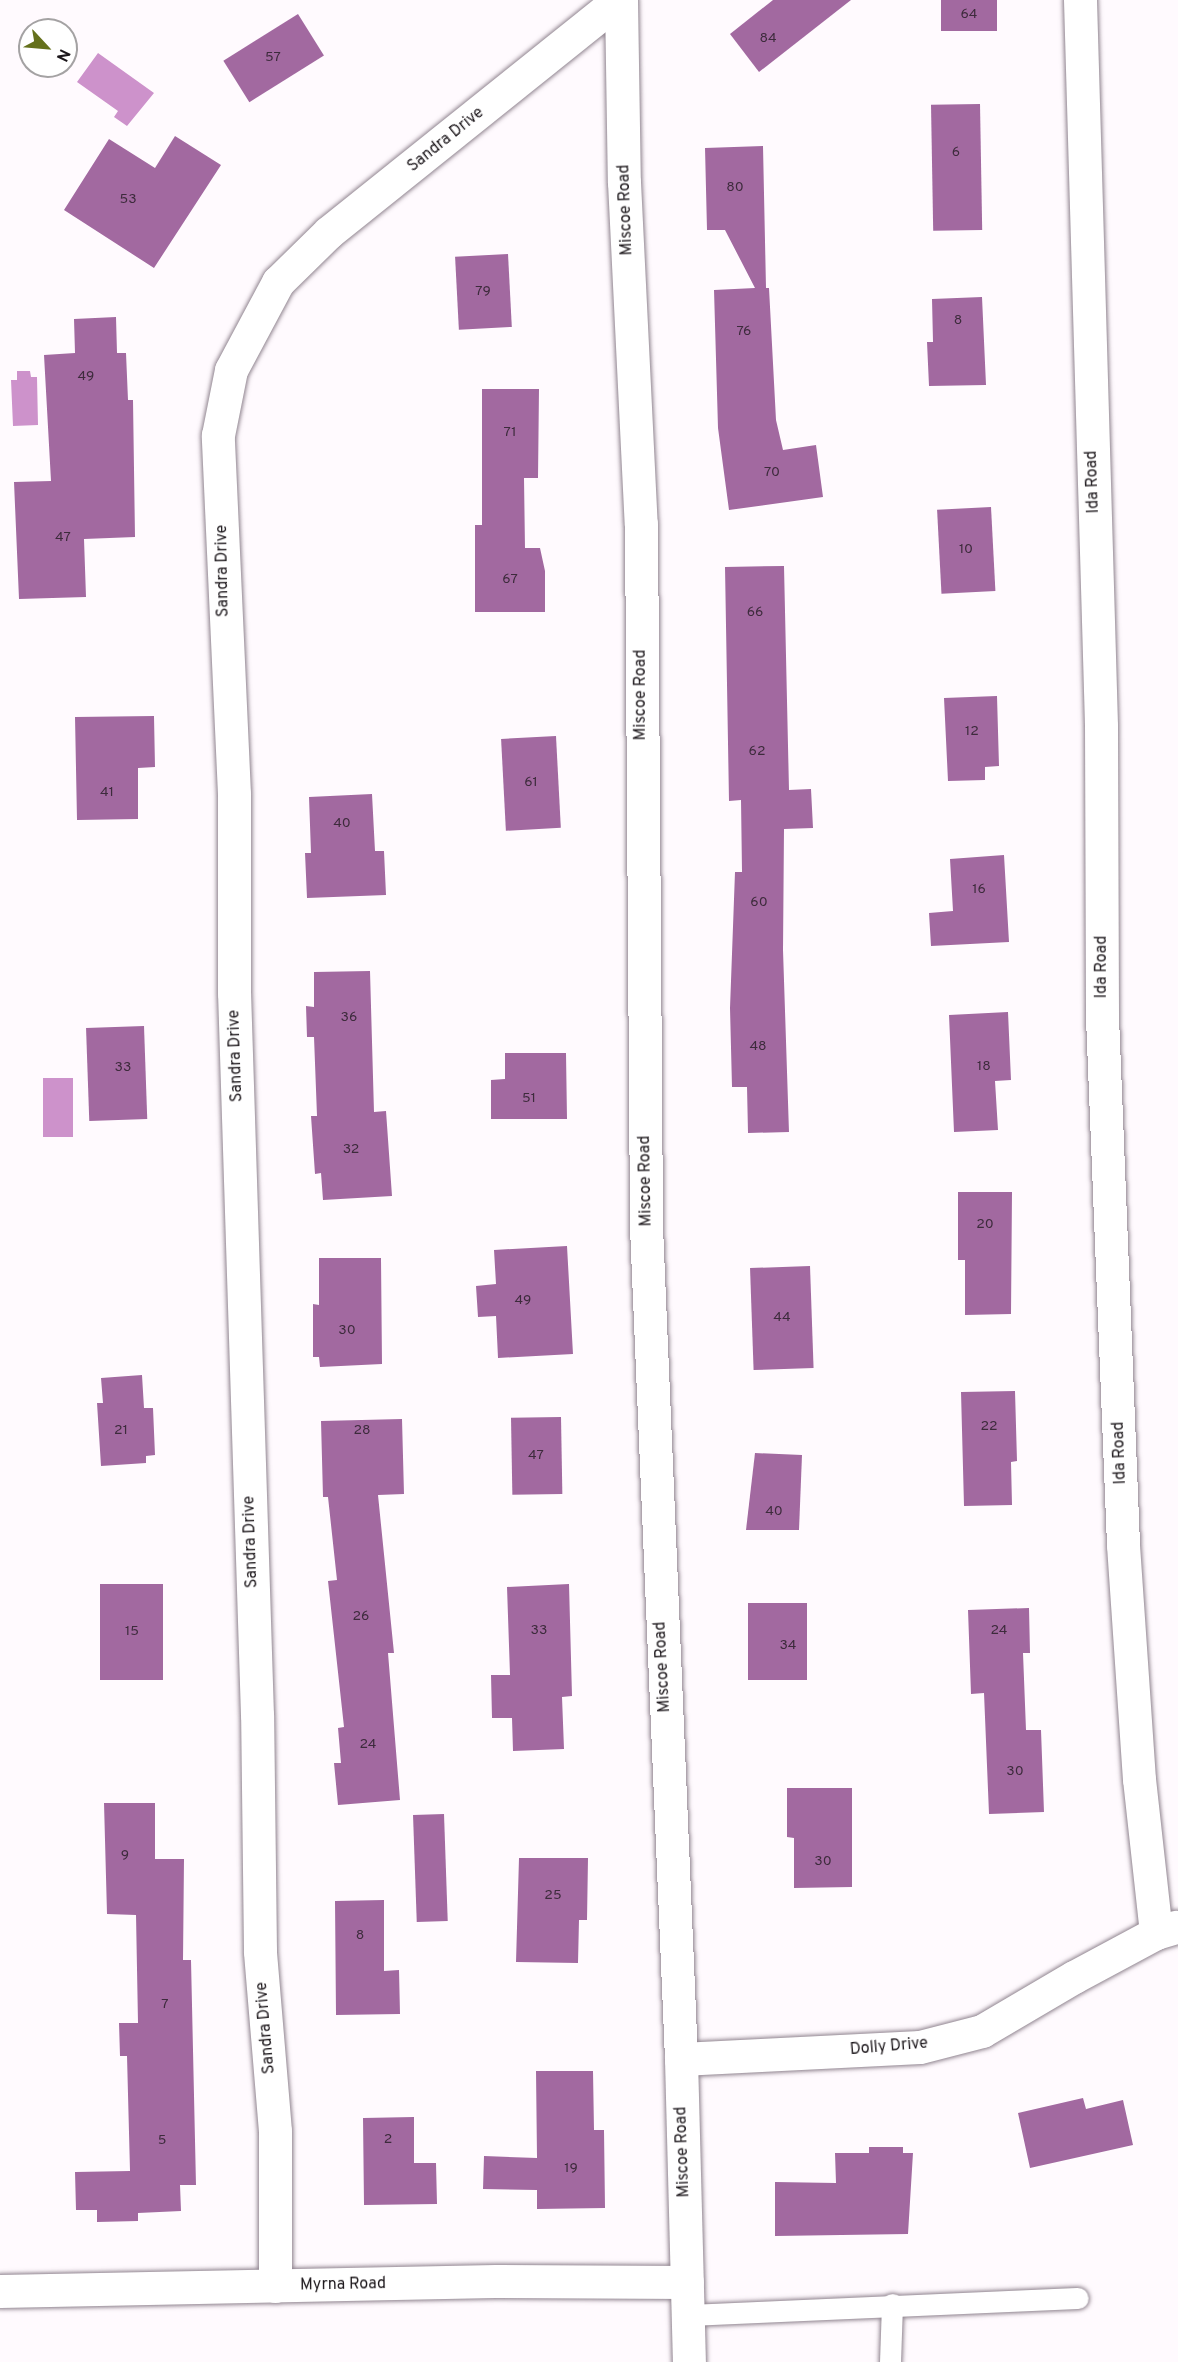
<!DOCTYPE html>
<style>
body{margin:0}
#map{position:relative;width:1178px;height:2362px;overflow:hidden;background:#fffafe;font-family:Overpass,sans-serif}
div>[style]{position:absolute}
.water>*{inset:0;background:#cd92cb;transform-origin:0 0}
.building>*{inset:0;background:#a269a0;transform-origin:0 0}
.roads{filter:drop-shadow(0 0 2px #918590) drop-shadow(0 0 2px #918590)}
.service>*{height:21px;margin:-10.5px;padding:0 10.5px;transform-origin:10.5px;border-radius:10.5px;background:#fff}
.minor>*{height:33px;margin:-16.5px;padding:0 16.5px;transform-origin:16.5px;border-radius:16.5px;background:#fff}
span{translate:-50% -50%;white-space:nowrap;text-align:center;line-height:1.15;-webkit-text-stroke:5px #fff;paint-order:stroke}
.number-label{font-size:14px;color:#3d2b3c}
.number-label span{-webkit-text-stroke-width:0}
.street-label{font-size:16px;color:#1b161a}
.north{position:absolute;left:18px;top:18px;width:60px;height:60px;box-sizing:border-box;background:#fff;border:2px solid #a4a2a3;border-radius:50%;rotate:116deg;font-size:16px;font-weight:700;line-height:24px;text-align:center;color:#1b161a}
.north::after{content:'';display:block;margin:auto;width:21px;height:27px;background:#65711c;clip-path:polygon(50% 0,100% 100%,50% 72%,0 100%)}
</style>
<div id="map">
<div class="water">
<div style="clip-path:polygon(98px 53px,154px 93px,127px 126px,114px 117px,118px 111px,77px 82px)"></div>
<div style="clip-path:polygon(17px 371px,30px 371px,31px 377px,37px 377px,38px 425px,13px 426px,11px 380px,17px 380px)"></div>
<div style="left:43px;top:1078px;width:30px;height:59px"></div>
</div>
<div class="building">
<div style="clip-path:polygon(773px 0,851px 0,759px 72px,730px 34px)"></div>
<div style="left:941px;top:0;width:56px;height:31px"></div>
<div style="left:298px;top:14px;width:49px;height:88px;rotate:58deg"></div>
<div style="left:980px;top:104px;width:126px;height:49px;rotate:89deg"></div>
<div style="clip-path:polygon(175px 136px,221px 165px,154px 268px,64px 210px,109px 139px,155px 168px)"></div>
<div style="clip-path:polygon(763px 146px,766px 288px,769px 288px,776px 420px,783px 450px,816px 445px,823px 497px,729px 510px,718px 428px,714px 290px,755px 288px,725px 230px,707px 230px,705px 148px)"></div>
<div style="left:508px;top:254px;width:73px;height:53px;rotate:87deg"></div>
<div style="clip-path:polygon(982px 297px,986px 385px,929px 386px,927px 342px,933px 342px,932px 299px)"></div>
<div style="clip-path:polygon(116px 317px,117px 353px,126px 353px,128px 400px,133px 400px,135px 537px,84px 539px,86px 597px,19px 599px,14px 482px,51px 481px,44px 355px,75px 353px,74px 319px)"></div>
<div style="clip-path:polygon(482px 389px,539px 389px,538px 478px,524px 478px,525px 548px,540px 548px,545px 571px,545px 612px,475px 612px,475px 525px,482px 525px)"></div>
<div style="left:991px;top:507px;width:84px;height:54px;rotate:87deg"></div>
<div style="clip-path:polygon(784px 566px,789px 790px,811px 789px,813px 828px,784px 829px,783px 950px,789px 1132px,748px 1133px,747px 1087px,732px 1087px,730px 1008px,735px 872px,742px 872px,741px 800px,729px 801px,725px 567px)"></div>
<div style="clip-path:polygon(997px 696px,999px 766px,985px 767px,985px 780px,948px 781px,944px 698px)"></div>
<div style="clip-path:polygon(154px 716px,155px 767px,138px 768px,138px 819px,77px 820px,75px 717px)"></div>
<div style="left:556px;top:736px;width:92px;height:55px;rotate:87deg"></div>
<div style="clip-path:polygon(372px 794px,375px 851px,384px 851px,386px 895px,307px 898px,305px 853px,311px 853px,309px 797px)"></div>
<div style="clip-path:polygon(1004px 855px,1009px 942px,931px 946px,929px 913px,953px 911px,950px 859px)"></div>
<div style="clip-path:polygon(370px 971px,374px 1112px,386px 1111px,392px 1196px,323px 1200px,321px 1173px,315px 1174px,311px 1116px,317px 1116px,314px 1037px,307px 1037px,306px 1006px,314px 1007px,314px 972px)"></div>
<div style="clip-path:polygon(1008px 1012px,1011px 1080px,995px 1081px,998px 1130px,954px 1132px,949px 1015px)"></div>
<div style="left:144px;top:1026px;width:93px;height:58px;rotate:88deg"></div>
<div style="clip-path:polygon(505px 1053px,566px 1053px,567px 1119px,491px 1119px,491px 1080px,505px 1079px)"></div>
<div style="clip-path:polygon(958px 1192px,1012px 1192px,1011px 1314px,965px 1315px,965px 1260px,958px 1260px)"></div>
<div style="clip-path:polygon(567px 1246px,573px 1354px,498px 1358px,496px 1316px,478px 1317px,476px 1286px,496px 1284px,494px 1250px)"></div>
<div style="clip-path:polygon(319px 1258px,381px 1258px,382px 1364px,320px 1367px,319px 1357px,313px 1357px,313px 1304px,319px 1305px)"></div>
<div style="left:810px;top:1266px;width:102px;height:60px;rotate:88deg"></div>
<div style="clip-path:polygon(142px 1375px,144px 1408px,153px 1408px,155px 1455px,146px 1456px,146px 1463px,101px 1466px,97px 1403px,103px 1403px,101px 1378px)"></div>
<div style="clip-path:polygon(1015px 1391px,1017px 1461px,1011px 1462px,1012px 1505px,964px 1506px,961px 1392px)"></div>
<div style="left:561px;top:1417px;width:77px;height:50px;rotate:89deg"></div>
<div style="clip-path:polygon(402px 1419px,404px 1494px,378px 1495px,394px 1653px,388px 1653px,400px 1800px,338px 1805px,334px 1763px,341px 1763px,338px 1728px,344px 1727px,328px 1581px,337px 1580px,328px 1497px,323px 1497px,321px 1421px)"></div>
<div style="clip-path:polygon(755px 1453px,802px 1455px,799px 1530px,746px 1530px)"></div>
<div style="left:100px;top:1584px;width:63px;height:96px"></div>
<div style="clip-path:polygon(569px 1584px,572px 1696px,562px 1697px,564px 1749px,513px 1751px,512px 1718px,492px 1718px,491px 1675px,510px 1675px,507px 1587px)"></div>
<div style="left:807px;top:1603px;width:77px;height:59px;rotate:90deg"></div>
<div style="clip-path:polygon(1029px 1608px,1030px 1653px,1023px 1653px,1026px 1730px,1041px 1730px,1044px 1812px,989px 1814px,984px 1693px,971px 1694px,968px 1610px)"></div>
<div style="clip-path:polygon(787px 1788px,852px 1788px,852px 1887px,794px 1888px,794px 1838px,787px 1837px)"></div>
<div style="clip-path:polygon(104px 1803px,155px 1803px,155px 1859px,184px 1859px,183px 1960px,191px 1960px,196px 2185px,180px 2185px,181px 2211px,138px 2213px,138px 2221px,97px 2222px,97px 2210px,76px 2210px,75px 2172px,130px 2171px,127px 2056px,120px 2056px,119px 2023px,138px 2023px,136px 1915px,107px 1914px)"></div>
<div style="left:444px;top:1814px;width:107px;height:31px;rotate:88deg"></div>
<div style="clip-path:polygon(519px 1858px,588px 1858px,587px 1920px,579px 1920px,578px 1963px,516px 1962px)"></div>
<div style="clip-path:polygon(384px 1900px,384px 1971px,399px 1970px,400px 2014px,336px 2015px,335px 1901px)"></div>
<div style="clip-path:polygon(536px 2071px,593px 2071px,594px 2130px,604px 2130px,605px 2208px,537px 2209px,537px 2190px,483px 2189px,484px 2156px,537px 2158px)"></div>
<div style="clip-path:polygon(1083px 2098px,1086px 2109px,1123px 2100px,1133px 2145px,1030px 2168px,1018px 2113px)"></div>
<div style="clip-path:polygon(414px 2117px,414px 2163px,436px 2163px,437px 2204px,364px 2205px,363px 2118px)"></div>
<div style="clip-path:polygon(869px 2147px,903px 2147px,903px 2153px,913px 2153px,908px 2234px,775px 2236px,775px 2182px,836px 2183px,835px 2153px,869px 2153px)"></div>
</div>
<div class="roads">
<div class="service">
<div style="left:688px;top:2315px;width:390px;rotate:-2.5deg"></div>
<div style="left:890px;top:2362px;width:58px;rotate:-88deg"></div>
</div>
<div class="minor">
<div style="left:621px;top:0;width:182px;rotate:89.1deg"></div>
<div style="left:624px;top:182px;width:342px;rotate:87.2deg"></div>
<div style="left:641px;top:524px;width:703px;rotate:89.59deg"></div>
<div style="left:646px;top:1227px;width:833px;rotate:87.59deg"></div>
<div style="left:681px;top:2059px;width:303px;rotate:88.5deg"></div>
<div style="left:1080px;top:0;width:726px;rotate:88.34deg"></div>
<div style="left:1101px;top:726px;width:291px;rotate:89.8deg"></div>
<div style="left:1102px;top:1017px;width:528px;rotate:87.72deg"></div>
<div style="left:1123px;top:1545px;width:235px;rotate:86.1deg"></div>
<div style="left:1139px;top:1779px;width:155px;rotate:83.7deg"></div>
<div style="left:681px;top:2059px;width:239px;rotate:-2.9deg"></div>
<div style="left:920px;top:2047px;width:64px;rotate:-14.5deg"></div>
<div style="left:982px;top:2031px;width:107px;rotate:-30.4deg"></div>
<div style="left:1074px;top:1977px;width:93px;rotate:-28.2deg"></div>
<div style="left:1156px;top:1933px;width:21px;rotate:-17deg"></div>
<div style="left:275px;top:2286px;width:155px;rotate:-90deg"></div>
<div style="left:275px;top:2131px;width:181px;rotate:-94.8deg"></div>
<div style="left:260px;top:1951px;width:236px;rotate:-90.7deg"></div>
<div style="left:257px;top:1715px;width:722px;rotate:-91.82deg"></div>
<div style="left:234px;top:993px;width:199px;rotate:-90deg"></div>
<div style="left:234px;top:794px;width:359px;rotate:-92.6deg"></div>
<div style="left:218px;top:435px;width:66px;rotate:-78.7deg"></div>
<div style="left:231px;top:370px;width:100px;rotate:-61.9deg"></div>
<div style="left:278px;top:282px;width:71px;rotate:-44.4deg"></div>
<div style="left:329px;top:232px;width:371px;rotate:-38.7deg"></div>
<div style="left:0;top:2291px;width:500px;rotate:-1.15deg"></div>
<div style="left:500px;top:2281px;width:187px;rotate:0.3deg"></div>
</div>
</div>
<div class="number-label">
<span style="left:969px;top:15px">64</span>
<span style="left:768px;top:39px">84</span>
<span style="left:273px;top:58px">57</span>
<span style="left:956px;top:153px">6</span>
<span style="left:735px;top:188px">80</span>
<span style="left:128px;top:200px">53</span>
<span style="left:483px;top:292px">79</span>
<span style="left:958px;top:321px">8</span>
<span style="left:744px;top:332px">76</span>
<span style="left:86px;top:377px">49</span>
<span style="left:510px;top:433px">71</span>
<span style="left:772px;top:473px">70</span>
<span style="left:63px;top:538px">47</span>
<span style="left:966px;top:550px">10</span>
<span style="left:510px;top:580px">67</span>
<span style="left:755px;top:613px">66</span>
<span style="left:972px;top:732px">12</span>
<span style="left:757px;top:752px">62</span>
<span style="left:531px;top:783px">61</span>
<span style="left:107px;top:793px">41</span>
<span style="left:342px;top:824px">40</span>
<span style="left:979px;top:890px">16</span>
<span style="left:759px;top:903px">60</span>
<span style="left:349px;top:1018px">36</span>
<span style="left:758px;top:1047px">48</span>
<span style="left:984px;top:1067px">18</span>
<span style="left:123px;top:1068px">33</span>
<span style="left:529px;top:1099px">51</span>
<span style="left:351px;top:1150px">32</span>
<span style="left:985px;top:1225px">20</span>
<span style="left:523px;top:1301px">49</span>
<span style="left:782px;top:1318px">44</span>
<span style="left:347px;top:1331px">30</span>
<span style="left:989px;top:1427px">22</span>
<span style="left:121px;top:1431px">21</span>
<span style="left:362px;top:1431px">28</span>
<span style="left:536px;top:1456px">47</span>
<span style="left:774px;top:1512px">40</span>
<span style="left:361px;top:1617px">26</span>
<span style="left:539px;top:1631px">33</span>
<span style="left:999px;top:1631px">24</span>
<span style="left:132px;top:1632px">15</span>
<span style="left:788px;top:1646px">34</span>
<span style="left:368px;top:1745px">24</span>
<span style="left:1015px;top:1772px">30</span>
<span style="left:125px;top:1856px">9</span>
<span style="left:823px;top:1862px">30</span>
<span style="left:553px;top:1896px">25</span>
<span style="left:360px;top:1936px">8</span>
<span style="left:165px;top:2005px">7</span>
<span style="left:388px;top:2140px">2</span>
<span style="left:162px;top:2141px">5</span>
<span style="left:571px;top:2169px">19</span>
</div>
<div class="street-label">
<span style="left:446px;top:140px;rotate:-39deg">Sandra Drive</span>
<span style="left:626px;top:210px;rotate:-92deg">Miscoe Road</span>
<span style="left:1093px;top:482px;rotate:-92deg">Ida Road</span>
<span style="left:223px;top:571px;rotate:-91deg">Sandra Drive</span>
<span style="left:641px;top:695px;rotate:-90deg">Miscoe Road</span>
<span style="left:1102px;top:967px;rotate:-90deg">Ida Road</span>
<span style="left:236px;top:1056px;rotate:-92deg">Sandra Drive</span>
<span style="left:646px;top:1181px;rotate:-91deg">Miscoe Road</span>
<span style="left:1120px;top:1453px;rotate:-92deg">Ida Road</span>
<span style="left:251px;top:1542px;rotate:-92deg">Sandra Drive</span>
<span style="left:663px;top:1667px;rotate:-93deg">Miscoe Road</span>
<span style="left:266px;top:2028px;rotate:-95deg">Sandra Drive</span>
<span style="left:889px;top:2047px;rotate:-5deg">Dolly Drive</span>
<span style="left:683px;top:2152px;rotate:-92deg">Miscoe Road</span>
<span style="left:343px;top:2285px;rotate:-1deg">Myrna Road</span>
</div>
<div class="north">N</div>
</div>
